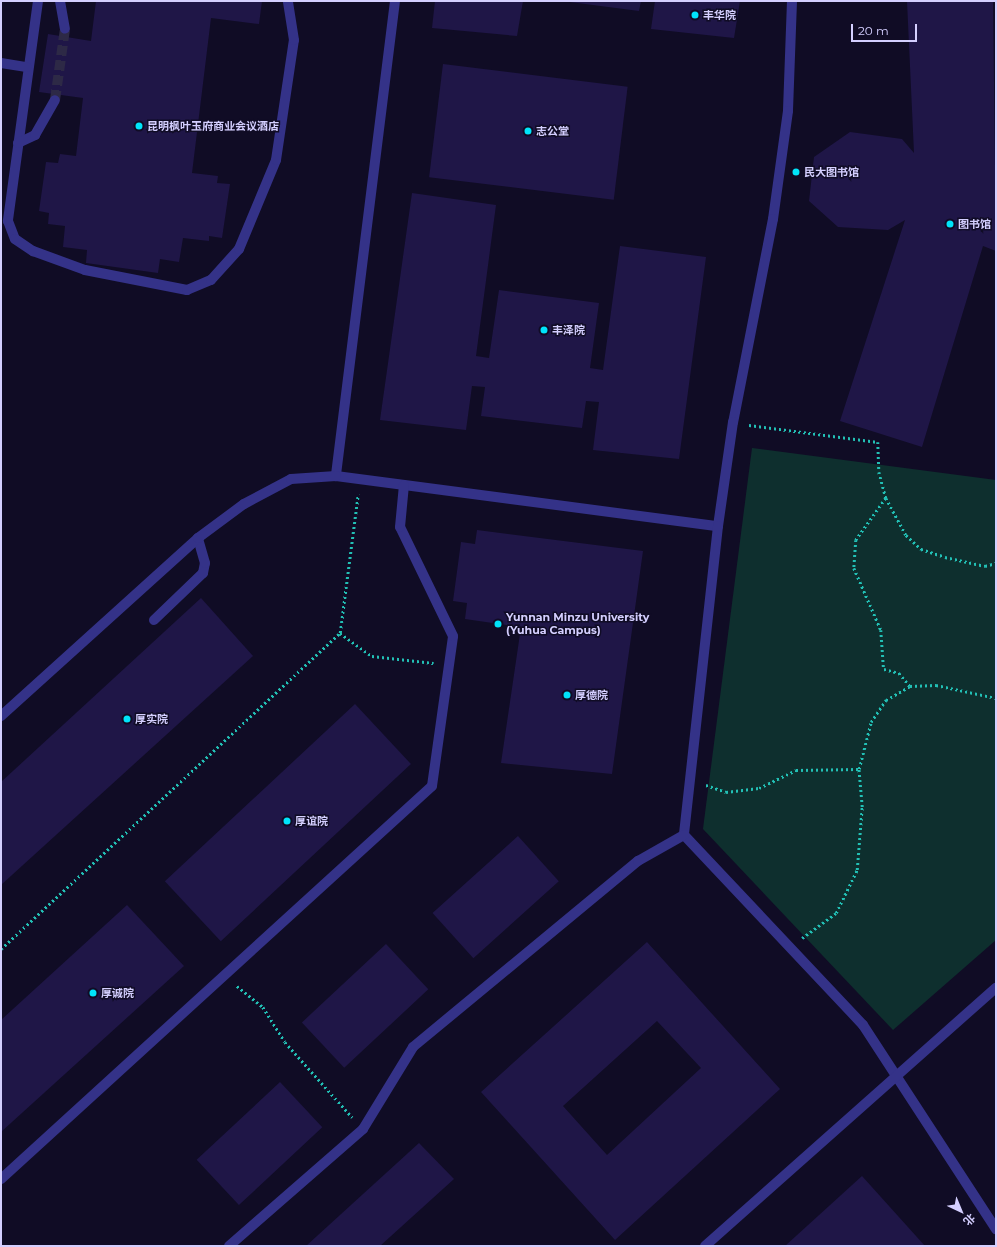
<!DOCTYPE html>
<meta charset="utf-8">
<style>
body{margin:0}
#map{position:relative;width:997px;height:1247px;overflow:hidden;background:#100c25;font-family:Montserrat,"Noto Sans SC",sans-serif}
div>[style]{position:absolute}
.green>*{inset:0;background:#0e2f2e}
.building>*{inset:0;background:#1f1647;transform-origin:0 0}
.minor-tunnel>*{height:10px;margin-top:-5px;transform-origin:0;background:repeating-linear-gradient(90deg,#2d2946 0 10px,transparent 0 15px)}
.path>*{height:2.5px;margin-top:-1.25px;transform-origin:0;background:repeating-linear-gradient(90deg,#22c0b5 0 2px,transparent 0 5px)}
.minor>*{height:10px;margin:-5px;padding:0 5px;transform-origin:5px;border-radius:5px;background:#343288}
.dots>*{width:11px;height:11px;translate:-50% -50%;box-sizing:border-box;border:2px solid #100c25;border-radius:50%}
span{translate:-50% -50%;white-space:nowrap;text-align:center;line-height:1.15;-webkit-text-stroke:3px #100c25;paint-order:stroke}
.poi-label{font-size:11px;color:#d4cfff;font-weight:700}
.left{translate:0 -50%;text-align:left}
.frame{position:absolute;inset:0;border:2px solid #d4cfff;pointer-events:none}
.north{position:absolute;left:941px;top:1191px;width:40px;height:40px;-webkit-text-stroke:3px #100c25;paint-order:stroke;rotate:136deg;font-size:11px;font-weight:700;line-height:16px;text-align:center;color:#d4cfff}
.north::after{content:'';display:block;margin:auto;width:14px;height:18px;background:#d4cfff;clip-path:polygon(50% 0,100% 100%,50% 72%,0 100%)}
.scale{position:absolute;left:851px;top:24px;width:66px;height:18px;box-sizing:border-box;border:2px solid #d4cfff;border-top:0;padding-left:5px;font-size:12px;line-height:14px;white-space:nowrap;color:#d4cfff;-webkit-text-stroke:3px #100c25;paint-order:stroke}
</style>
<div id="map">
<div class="green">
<div style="clip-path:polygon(752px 448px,996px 480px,996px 940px,893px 1030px,703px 829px)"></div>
</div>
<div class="building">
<div style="clip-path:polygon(96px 1px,262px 1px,259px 24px,211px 18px,192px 173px,218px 176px,217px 183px,230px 184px,222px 238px,209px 236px,209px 241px,183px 238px,179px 262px,160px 259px,158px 273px,86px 263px,87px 250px,63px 247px,65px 226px,48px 224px,49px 213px,39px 211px,46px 162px,58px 163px,60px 154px,76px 156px,83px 98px,39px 92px,48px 34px,91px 41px)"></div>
<div style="clip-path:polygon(435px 1px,523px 1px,517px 36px,432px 28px)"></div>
<div style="clip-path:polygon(562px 1px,641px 1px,639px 11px)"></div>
<div style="clip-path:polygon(655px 1px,740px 1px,734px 38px,651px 29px)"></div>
<div style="clip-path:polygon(907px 1px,993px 1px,996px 251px,983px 246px,922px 447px,840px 421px,905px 220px,888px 230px,838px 227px,809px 201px,814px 157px,850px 132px,902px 139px,914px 153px)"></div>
<div style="left:443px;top:64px;width:186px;height:114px;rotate:7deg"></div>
<div style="clip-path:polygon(412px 193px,496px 205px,476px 356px,489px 358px,499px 290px,599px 303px,590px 368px,603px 370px,620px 246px,706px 257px,679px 459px,593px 450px,599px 402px,586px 401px,582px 428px,481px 416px,485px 387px,472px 386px,466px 430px,380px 420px)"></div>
<div style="clip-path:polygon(477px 530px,643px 551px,612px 774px,501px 763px,521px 627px,465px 619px,467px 603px,453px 601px,461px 542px,475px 544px)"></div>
<div style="clip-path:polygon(201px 598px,253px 656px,1px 885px,1px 782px)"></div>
<div style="left:355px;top:704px;width:82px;height:260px;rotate:47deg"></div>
<div style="left:518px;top:836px;width:61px;height:115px;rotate:48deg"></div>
<div style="clip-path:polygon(127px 905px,184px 966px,1px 1132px,1px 1020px)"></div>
<div style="clip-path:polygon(evenodd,647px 942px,780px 1089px,615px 1240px,481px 1092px,647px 942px,657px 1021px,701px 1068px,607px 1155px,563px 1106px,657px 1021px)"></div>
<div style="left:386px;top:944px;width:62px;height:115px;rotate:47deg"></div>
<div style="left:280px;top:1082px;width:62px;height:114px;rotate:47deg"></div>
<div style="clip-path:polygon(419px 1143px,454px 1179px,380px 1246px,306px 1246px)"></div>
<div style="clip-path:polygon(862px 1176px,925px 1246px,785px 1246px)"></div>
</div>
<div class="minor-tunnel">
<div style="left:55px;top:100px;width:72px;rotate:-82deg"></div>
</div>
<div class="path">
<div style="left:749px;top:425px;width:130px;rotate:7.5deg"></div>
<div style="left:878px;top:442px;width:30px;rotate:88deg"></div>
<div style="left:879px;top:472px;width:27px;rotate:75deg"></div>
<div style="left:886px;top:498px;width:42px;rotate:61.6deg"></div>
<div style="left:906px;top:535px;width:21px;rotate:43deg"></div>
<div style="left:921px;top:549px;width:25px;rotate:18deg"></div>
<div style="left:945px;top:557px;width:41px;rotate:12.7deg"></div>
<div style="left:985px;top:566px;width:11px;rotate:-15deg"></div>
<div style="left:886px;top:498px;width:52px;rotate:125.5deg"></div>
<div style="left:856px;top:540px;width:28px;rotate:94deg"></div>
<div style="left:854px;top:568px;width:68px;rotate:66.5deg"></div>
<div style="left:881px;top:630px;width:39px;rotate:86deg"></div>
<div style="left:884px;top:669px;width:16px;rotate:15deg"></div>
<div style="left:899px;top:673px;width:17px;rotate:50deg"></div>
<div style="left:910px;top:686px;width:26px;rotate:-2deg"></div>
<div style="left:936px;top:685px;width:61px;rotate:12.2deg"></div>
<div style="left:340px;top:633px;width:39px;rotate:36deg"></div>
<div style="left:372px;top:656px;width:62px;rotate:6.4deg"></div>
<div style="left:706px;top:785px;width:21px;rotate:19deg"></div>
<div style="left:726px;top:792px;width:33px;rotate:-7deg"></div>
<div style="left:759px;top:788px;width:41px;rotate:-25.9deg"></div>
<div style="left:796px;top:770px;width:63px;rotate:-0.9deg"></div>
<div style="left:859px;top:769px;width:49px;rotate:-75.7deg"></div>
<div style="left:871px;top:722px;width:27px;rotate:-56deg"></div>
<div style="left:886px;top:700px;width:28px;rotate:-30deg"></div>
<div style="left:802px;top:938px;width:42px;rotate:-36.3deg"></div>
<div style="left:836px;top:913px;width:48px;rotate:-64deg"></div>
<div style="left:857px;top:870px;width:63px;rotate:-85.5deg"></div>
<div style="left:862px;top:807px;width:38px;rotate:-95deg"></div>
<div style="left:1px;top:949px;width:463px;rotate:-43deg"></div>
<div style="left:340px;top:633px;width:140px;rotate:-82.6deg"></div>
<div style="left:237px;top:986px;width:33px;rotate:39deg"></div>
<div style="left:263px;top:1007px;width:41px;rotate:57.8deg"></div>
<div style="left:285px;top:1042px;width:101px;rotate:48.2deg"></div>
</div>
<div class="minor">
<div style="left:38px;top:1px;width:222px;rotate:97.8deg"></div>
<div style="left:8px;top:221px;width:19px;rotate:69deg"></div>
<div style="left:15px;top:239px;width:22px;rotate:34deg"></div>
<div style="left:33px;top:251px;width:55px;rotate:20.1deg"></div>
<div style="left:85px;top:270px;width:104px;rotate:11.1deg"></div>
<div style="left:187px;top:290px;width:26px;rotate:-23deg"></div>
<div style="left:211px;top:280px;width:42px;rotate:-47.9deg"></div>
<div style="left:239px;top:249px;width:96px;rotate:-67.4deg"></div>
<div style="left:276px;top:160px;width:121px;rotate:-81.5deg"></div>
<div style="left:294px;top:40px;width:39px;rotate:-99deg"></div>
<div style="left:60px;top:1px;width:28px;rotate:80deg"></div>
<div style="left:395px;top:1px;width:479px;rotate:97.1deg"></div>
<div style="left:336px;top:476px;width:385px;rotate:7.5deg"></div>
<div style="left:792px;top:1px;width:110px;rotate:92.1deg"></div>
<div style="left:788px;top:111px;width:109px;rotate:97.9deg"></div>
<div style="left:773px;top:219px;width:207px;rotate:101.1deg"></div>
<div style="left:733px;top:422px;width:105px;rotate:98.2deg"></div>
<div style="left:718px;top:526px;width:311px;rotate:96.3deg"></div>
<div style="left:684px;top:835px;width:261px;rotate:46.7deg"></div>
<div style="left:863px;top:1025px;width:244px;rotate:56.9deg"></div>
<div style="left:1px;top:63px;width:26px;rotate:9deg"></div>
<div style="left:18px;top:143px;width:19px;rotate:-25deg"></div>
<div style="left:35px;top:135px;width:40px;rotate:-60.3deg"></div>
<div style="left:154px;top:620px;width:68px;rotate:-43.8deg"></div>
<div style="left:203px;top:573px;width:10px;rotate:-79deg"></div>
<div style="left:205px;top:563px;width:26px;rotate:-106deg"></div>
<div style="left:1px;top:716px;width:266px;rotate:-42.1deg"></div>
<div style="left:198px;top:538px;width:57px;rotate:-36.5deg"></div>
<div style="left:244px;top:504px;width:53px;rotate:-28deg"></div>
<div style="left:291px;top:479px;width:45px;rotate:-3.8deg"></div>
<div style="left:1px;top:1179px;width:583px;rotate:-42.36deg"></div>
<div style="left:432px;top:786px;width:151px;rotate:-82deg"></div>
<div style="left:453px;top:636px;width:121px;rotate:-115.9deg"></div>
<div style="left:400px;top:527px;width:42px;rotate:-84.6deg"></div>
<div style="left:229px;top:1246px;width:178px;rotate:-41.1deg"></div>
<div style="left:363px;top:1129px;width:96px;rotate:-58.6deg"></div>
<div style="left:413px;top:1047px;width:292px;rotate:-39.6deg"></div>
<div style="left:638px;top:861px;width:53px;rotate:-29.5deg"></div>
<div style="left:705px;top:1246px;width:389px;rotate:-41.6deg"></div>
</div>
<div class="dots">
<div style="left:695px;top:15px;background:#00e4fa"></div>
<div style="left:139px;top:126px;background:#00e4fa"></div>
<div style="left:528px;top:131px;background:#00e4fa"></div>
<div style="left:796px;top:172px;background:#00e4fa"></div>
<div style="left:950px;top:224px;background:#00e4fa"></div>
<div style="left:544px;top:330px;background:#00e4fa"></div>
<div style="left:498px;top:624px;background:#00e4fa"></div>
<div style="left:567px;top:695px;background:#00e4fa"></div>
<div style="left:127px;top:719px;background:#00e4fa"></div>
<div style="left:287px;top:821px;background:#00e4fa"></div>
<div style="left:93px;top:993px;background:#00e4fa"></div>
</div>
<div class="poi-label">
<span class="left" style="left:703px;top:15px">丰华院</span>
<span class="left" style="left:147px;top:126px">昆明枫叶玉府商业会议酒店</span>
<span class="left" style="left:536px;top:131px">志公堂</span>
<span class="left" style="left:804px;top:172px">民大图书馆</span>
<span class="left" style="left:958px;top:224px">图书馆</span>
<span class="left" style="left:552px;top:330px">丰泽院</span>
<span class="left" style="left:506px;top:624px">Yunnan Minzu University<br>(Yuhua Campus)</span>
<span class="left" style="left:575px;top:695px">厚德院</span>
<span class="left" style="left:135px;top:719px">厚实院</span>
<span class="left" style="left:295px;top:821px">厚谊院</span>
<span class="left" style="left:101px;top:993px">厚诚院</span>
</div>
<div class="frame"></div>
<div class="north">北</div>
<div class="scale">20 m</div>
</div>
